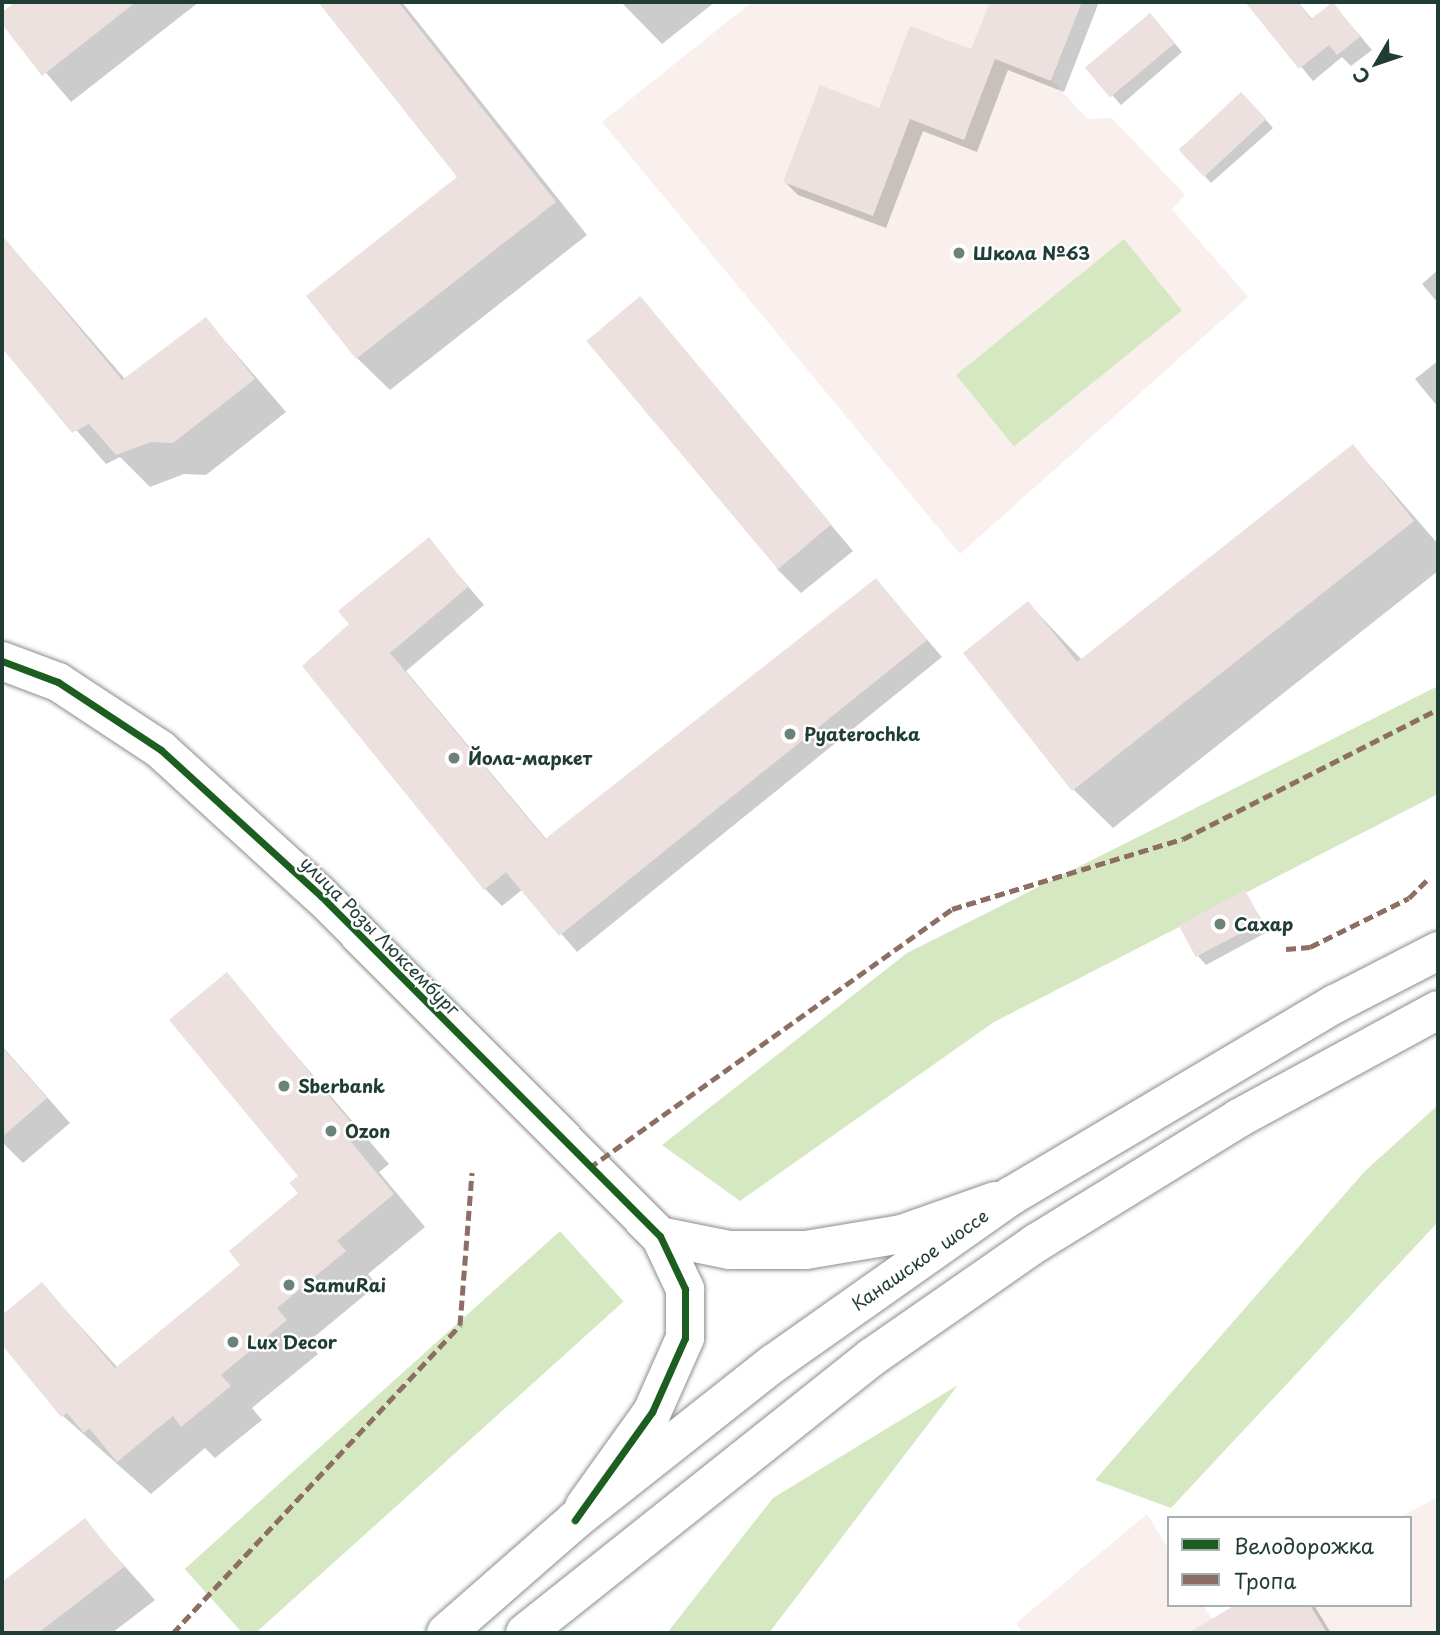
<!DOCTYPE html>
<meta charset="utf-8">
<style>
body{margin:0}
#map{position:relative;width:1440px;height:1635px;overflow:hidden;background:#fff;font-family:"Playpen Sans",sans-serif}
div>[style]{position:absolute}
.built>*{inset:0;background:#f9f0ed}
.green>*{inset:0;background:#d6e8c1;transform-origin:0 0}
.shadow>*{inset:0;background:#0003}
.building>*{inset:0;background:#ece1de;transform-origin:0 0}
.roads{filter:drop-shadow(0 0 2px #898f8d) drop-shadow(0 0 2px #898f8d)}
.secondary>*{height:38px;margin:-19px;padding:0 19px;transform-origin:19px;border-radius:19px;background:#fff}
.primary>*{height:38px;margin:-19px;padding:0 19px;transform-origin:19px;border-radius:19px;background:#fff}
.quiet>*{height:5px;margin-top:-2.5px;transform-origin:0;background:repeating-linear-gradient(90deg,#8d6e63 0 10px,transparent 0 15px)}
.cycleway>*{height:7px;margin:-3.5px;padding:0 3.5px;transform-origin:3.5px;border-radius:3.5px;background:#1b5e20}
.dots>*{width:19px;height:19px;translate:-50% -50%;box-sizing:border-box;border:4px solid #fff;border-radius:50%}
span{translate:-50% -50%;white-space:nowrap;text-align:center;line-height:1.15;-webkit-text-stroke:5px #fff;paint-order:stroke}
.poi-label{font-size:18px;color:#1f3d34;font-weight:700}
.left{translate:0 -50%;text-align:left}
.street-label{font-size:18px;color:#1f3d34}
.frame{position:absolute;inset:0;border:4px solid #1f3d34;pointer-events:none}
.legend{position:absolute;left:1167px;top:1516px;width:245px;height:91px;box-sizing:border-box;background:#fff;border:2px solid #a5b1ae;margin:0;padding:9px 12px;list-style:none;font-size:21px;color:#1f3d34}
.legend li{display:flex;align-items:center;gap:14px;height:35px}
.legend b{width:35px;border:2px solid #a5b1ae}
.north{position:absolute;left:1342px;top:28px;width:70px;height:70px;-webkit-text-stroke:5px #fff;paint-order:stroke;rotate:231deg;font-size:19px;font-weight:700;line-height:28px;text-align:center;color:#1f3d34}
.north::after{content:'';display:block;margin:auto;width:24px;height:32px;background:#1f3d34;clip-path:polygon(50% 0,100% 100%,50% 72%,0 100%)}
</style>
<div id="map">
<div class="built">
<div style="clip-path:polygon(752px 2px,1082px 2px,1052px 81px,1088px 119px,1112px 118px,1185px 195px,1172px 209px,1248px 297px,960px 554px,602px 122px)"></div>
<div style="clip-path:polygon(1438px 1497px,1438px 1633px,1022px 1633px,1016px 1623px,1147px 1514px,1169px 1549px,1169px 1605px,1203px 1605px,1212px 1619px,1235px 1605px,1410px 1605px,1410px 1518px,1398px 1518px)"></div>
</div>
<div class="green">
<div style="left:1124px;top:239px;width:92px;height:216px;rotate:51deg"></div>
<div style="clip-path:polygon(1438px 686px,1438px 794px,994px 1022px,740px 1201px,662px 1145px,907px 953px)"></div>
<div style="clip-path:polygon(1438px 1105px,1438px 1222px,1171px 1508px,1095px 1480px,1364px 1172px)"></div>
<div style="left:560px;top:1231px;width:95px;height:505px;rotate:48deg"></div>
<div style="clip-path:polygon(958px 1385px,769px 1633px,667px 1633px,773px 1498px)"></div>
</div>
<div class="shadow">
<div style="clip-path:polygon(18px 2px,199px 2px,71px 102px,2px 21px)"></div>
<div style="clip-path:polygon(334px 2px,402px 2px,587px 235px,390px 390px,357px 358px,459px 177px,326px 8px)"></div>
<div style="clip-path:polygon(621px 2px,715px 2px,662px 44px)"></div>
<div style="clip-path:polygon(992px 2px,1099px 2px,1064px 92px,1008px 70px,977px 152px,923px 131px,886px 228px,798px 195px,785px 182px,972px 52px)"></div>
<div style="clip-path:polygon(1248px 2px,1298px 2px,1313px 20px,1333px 4px,1372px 50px,1351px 66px,1342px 57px,1313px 81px)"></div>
<div style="clip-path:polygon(1158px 24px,1182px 52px,1121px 105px,1088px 68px)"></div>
<div style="clip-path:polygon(1250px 102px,1273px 128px,1211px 183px,1180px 148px)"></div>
<div style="clip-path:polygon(2px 236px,125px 379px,206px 319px,286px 412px,206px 475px,184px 474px,150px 487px,120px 457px,106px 464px,2px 345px)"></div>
<div style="clip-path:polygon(1438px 270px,1438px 303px,1422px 284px)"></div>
<div style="clip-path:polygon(640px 298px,853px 551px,801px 593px,777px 569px)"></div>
<div style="clip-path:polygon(1438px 361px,1438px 407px,1415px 379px)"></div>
<div style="clip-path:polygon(1353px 446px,1438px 544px,1438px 571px,1113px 828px,1074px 790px,1028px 603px,1082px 660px)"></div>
<div style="clip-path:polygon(428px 539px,484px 605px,406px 671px,547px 840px,876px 580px,942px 657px,577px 952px,523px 889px,502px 906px,485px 889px,351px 624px)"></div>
<div style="clip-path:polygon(1244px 892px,1269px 931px,1206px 965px,1198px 956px)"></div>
<div style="clip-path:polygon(227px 975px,389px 1164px,379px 1172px,425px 1227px,368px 1274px,377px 1285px,308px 1342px,318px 1354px,252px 1408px,262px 1420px,215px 1458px,205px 1448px,151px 1494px,63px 1416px,2px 1342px,2px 1318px,42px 1284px,118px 1368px,242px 1265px,300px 1193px,300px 1176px)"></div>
<div style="clip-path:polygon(2px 1046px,70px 1123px,23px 1163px,2px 1142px)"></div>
<div style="clip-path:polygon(84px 1521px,155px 1600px,112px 1633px,2px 1633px,2px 1584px)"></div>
<div style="clip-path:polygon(1239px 1605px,1314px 1605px,1331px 1633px,1222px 1633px,1214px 1620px)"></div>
</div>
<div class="building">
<div style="clip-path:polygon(15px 2px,136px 2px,42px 76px,2px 24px,2px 12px)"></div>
<div style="clip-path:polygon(318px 2px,398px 2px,556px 202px,356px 359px,306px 296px,457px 177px)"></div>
<div style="clip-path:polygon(990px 2px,1082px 2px,1051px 81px,995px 59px,964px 140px,910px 119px,873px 216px,783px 182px,820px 85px,879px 108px,910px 26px,971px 49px)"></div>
<div style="clip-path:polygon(1245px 2px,1298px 2px,1311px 19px,1333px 2px,1360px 37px,1337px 55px,1329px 45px,1299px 69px)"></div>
<div style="left:1150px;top:13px;width:39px;height:85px;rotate:50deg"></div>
<div style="left:1241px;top:92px;width:37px;height:85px;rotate:47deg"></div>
<div style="clip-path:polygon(2px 235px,122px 380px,206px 317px,255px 379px,173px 443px,151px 442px,116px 455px,89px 424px,72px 433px,2px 348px)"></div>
<div style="left:640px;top:296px;width:298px;height:70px;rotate:50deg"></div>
<div style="clip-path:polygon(1353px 444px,1414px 521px,1072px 791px,963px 653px,1028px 601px,1077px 662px)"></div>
<div style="clip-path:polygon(429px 537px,468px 587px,390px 653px,545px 839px,876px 578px,927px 640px,559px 936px,506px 872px,484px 890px,302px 666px,349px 624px,338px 611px)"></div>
<div style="left:1245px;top:890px;width:36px;height:75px;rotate:62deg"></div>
<div style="clip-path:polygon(227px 972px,357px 1130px,348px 1138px,394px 1194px,337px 1241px,346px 1251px,277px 1308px,287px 1320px,221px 1375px,231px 1386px,181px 1427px,173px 1416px,117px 1462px,89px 1428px,84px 1433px,67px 1413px,61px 1417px,2px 1345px,2px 1315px,42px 1282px,115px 1368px,240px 1265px,229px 1251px,298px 1193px,289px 1183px,298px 1176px,169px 1020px)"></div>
<div style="clip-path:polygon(2px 1047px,47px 1098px,2px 1137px)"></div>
<div style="clip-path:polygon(85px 1518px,124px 1567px,38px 1633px,2px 1633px,2px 1582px)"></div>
<div style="clip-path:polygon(1235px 1605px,1310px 1605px,1327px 1633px,1188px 1633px)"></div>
</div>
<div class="roads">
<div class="secondary">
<div style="left:2px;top:661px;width:60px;rotate:20.6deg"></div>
<div style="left:58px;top:682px;width:123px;rotate:33.4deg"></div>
<div style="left:161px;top:750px;width:217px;rotate:42.4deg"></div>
<div style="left:321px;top:896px;width:480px;rotate:45.1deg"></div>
<div style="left:660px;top:1236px;width:59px;rotate:64.7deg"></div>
<div style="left:685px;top:1289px;width:49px;rotate:90deg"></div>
<div style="left:685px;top:1338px;width:81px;rotate:114deg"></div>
<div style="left:652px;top:1412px;width:117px;rotate:125.6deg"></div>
<div style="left:660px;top:1236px;width:70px;rotate:11.5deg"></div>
<div style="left:729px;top:1250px;width:77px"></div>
<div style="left:806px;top:1250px;width:97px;rotate:-9.5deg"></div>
<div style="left:902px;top:1234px;width:99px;rotate:-19.5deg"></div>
</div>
<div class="primary">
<div style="left:446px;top:1633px;width:171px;rotate:-41.2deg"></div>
<div style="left:575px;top:1520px;width:253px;rotate:-38.3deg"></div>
<div style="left:774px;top:1363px;width:290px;rotate:-35.2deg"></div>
<div style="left:1011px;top:1196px;width:377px;rotate:-30.7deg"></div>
<div style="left:1335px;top:1004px;width:116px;rotate:-27.2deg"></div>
<div style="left:525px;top:1633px;width:443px;rotate:-38.5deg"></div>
<div style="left:872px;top:1357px;width:200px;rotate:-34.8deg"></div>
<div style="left:1036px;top:1243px;width:238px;rotate:-31.6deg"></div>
<div style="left:1239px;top:1118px;width:226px;rotate:-28.5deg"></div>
</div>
</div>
<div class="quiet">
<div style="left:1286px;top:949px;width:24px;rotate:-5deg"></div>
<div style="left:1310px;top:947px;width:110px;rotate:-26.3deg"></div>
<div style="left:1409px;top:898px;width:28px;rotate:-45deg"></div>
<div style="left:589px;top:1168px;width:446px;rotate:-35.5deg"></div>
<div style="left:952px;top:909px;width:241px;rotate:-16.9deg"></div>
<div style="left:1183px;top:839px;width:286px;rotate:-27deg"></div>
<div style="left:173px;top:1633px;width:421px;rotate:-47deg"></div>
<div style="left:460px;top:1325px;width:153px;rotate:-85.5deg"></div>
</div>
<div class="cycleway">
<div style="left:2px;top:661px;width:60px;rotate:20.6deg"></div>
<div style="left:58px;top:682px;width:123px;rotate:33.4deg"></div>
<div style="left:161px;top:750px;width:217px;rotate:42.4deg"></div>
<div style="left:321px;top:896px;width:480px;rotate:45.1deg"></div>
<div style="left:660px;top:1236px;width:59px;rotate:64.7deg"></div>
<div style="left:685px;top:1289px;width:49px;rotate:90deg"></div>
<div style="left:685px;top:1338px;width:81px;rotate:114deg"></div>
<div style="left:652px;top:1412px;width:133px;rotate:125.5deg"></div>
</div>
<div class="dots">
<div style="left:959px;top:253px;background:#6d817b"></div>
<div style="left:790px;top:734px;background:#6d817b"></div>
<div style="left:454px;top:758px;background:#6d817b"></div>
<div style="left:1220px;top:924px;background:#6d817b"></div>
<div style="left:284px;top:1086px;background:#6d817b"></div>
<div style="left:331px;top:1131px;background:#6d817b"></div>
<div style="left:289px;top:1285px;background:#6d817b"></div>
<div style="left:233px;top:1342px;background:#6d817b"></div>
</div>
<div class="poi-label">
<span class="left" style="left:973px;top:253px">Школа №63</span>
<span class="left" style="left:804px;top:734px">Pyaterochka</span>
<span class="left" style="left:468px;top:758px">Йола-маркет</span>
<span class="left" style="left:1234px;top:924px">Сахар</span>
<span class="left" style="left:298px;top:1086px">Sberbank</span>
<span class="left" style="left:345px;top:1131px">Ozon</span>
<span class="left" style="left:303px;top:1285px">SamuRai</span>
<span class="left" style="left:247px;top:1342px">Lux Decor</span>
</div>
<div class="street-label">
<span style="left:380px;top:936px;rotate:45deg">улица Розы Люксембург</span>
<span style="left:920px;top:1260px;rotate:-35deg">Канашское шоссе</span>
</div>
<div class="frame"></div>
<ul class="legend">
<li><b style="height:9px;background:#1b5e20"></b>Велодорожка</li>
<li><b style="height:9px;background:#8d6e63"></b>Тропа</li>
</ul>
<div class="north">С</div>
</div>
